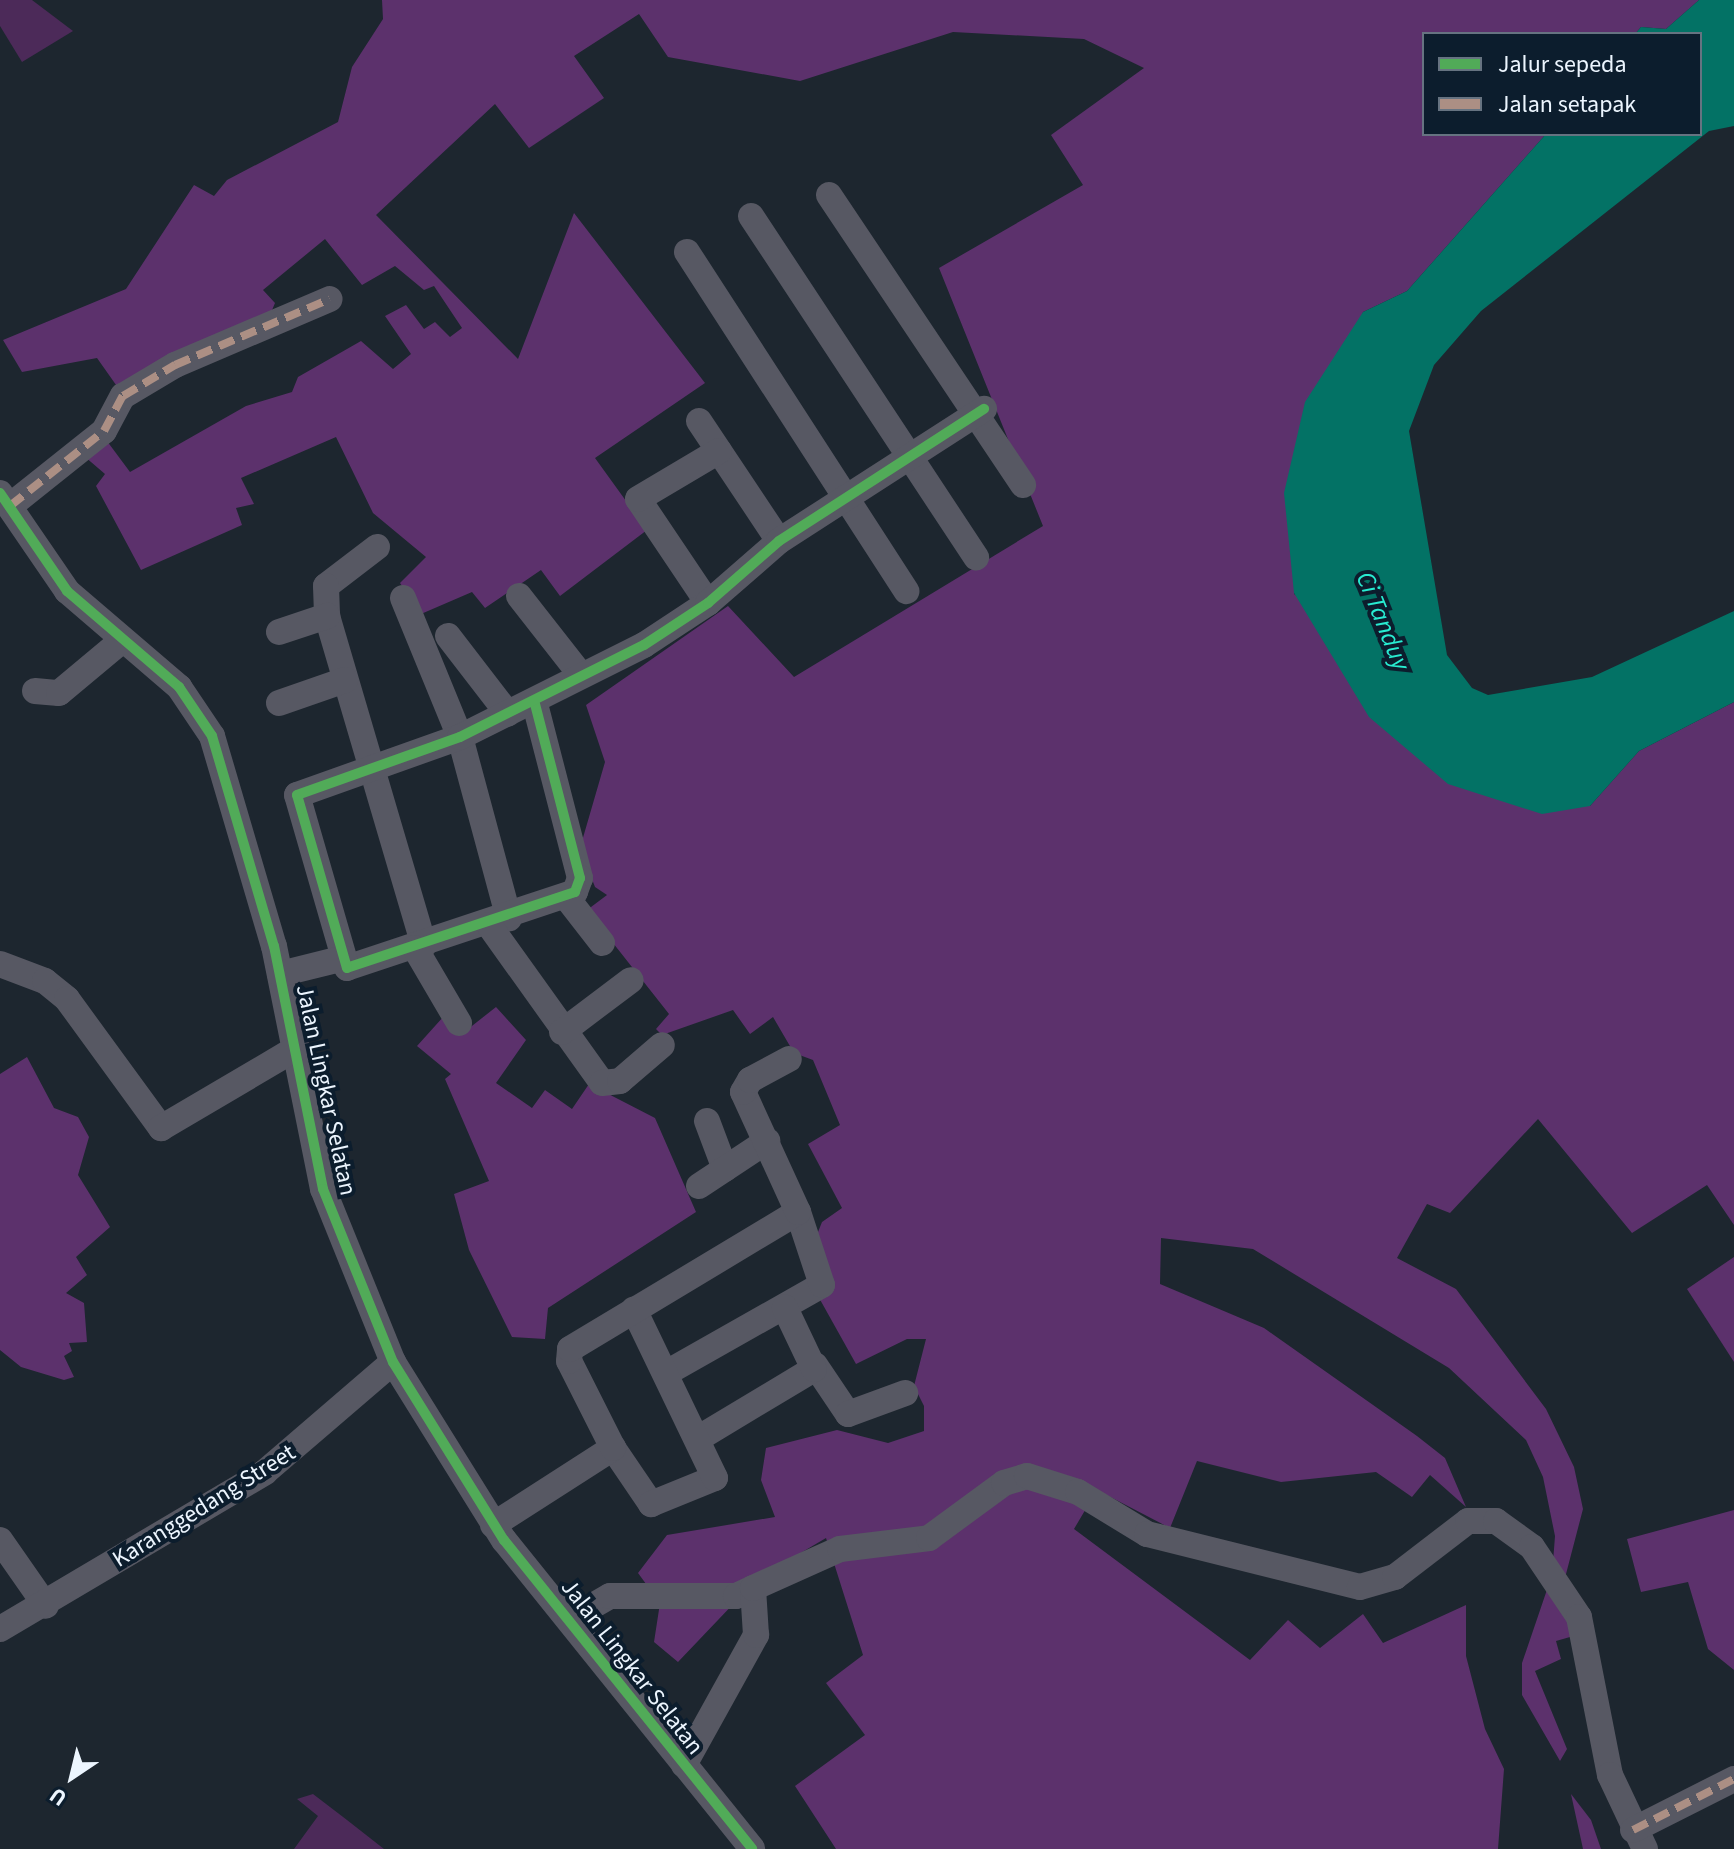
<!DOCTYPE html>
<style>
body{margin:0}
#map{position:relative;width:1734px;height:1849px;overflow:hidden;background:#1d262f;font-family:"Source Sans 3",sans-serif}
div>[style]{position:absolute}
.green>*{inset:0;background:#4c2a59}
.forest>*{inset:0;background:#5c316c}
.water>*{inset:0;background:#037265}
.minor>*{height:26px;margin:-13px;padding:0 13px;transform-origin:13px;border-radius:13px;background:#575863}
.quiet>*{height:8px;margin-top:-4px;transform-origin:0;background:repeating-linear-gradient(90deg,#ac8f84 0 16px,transparent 0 24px)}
.cycleway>*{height:10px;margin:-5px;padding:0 5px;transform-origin:5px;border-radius:5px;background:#51ab58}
span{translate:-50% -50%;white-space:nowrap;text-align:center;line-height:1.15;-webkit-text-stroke:8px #0c1d2d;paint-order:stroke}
.street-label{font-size:24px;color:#ecf5fe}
.water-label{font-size:26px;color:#28ecd1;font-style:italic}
.legend{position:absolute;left:1422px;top:32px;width:280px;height:104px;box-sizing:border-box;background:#0c1d2d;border:2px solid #667381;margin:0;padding:10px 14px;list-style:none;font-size:24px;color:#ecf5fe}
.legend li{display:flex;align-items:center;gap:16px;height:40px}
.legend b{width:40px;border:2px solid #667381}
.north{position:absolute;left:32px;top:1737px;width:80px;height:80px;-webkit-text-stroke:6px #0c1d2d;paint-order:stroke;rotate:215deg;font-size:22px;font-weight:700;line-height:32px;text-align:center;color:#ecf5fe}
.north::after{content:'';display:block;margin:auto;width:28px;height:36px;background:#ecf5fe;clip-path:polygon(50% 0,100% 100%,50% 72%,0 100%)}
</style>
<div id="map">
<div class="green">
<div style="clip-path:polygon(0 0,32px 0,73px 31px,22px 62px,0 26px)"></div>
<div style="clip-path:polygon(313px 1794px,347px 1820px,384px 1849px,294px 1849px,318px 1816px,297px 1799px)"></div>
</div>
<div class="forest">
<div style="clip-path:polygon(382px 0,1699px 0,1666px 29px,1641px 27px,1635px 34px,1424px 34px,1424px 134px,1546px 134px,1407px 291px,1363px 312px,1294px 594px,1590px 806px,1639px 751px,1734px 702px,1734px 1225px,1707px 1185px,1632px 1233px,1538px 1119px,1450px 1213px,1427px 1204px,1397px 1258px,1456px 1289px,1546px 1409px,1574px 1467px,1583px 1509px,1560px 1597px,1577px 1635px,1556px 1641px,1561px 1659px,1535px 1671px,1567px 1749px,1560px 1761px,1522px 1695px,1522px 1663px,1552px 1575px,1555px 1536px,1543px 1477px,1526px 1440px,1449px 1368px,1253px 1249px,1161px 1238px,1160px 1284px,1264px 1328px,1417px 1436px,1445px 1458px,1466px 1507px,1430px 1475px,1412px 1497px,1376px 1472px,1281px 1482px,1197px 1461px,1170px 1528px,1097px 1490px,1074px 1529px,1250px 1660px,1288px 1620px,1320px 1648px,1363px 1614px,1383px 1643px,1466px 1605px,1466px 1656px,1485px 1729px,1504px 1769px,1498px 1849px,836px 1849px,795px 1786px,865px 1735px,826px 1683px,863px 1655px,826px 1538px,758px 1578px,678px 1662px,654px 1642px,660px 1603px,638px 1573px,667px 1535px,775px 1517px,761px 1480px,766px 1448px,837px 1430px,888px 1443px,924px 1431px,924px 1406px,914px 1386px,926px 1339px,907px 1339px,856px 1364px,818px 1296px,816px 1237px,822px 1222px,842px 1208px,808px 1144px,840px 1125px,813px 1060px,794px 1053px,773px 1017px,750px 1034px,733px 1010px,662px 1035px,656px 1029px,669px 1014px,587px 910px,607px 895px,595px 887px,580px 848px,605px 762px,586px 705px,728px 606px,794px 677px,1043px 526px,939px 268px,1083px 185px,1051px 135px,1144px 68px,1084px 39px,953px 32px,800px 81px,668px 57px,639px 14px,574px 56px,604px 98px,529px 148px,495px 104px,376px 215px,518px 359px,574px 213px,705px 383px,595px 458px,647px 530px,560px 596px,541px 570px,485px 608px,472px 592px,421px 614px,400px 583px,426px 557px,373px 513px,336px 437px,241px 478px,254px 504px,236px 508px,242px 525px,141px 570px,96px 486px,105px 474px,84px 456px,104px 437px,130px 472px,246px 406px,292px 392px,298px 377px,361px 341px,393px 369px,411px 354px,385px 316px,406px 305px,424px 329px,435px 322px,450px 337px,462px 328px,434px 286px,424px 290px,395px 266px,362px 285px,325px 239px,263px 290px,275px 303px,270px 315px,121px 392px,97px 358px,22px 372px,3px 340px,126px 289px,194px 185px,214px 196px,227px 180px,338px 122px,352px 67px,383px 19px)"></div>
<div style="clip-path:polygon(496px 1007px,526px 1040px,496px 1083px,532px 1108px,545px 1090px,572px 1109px,589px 1084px,655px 1118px,696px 1212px,548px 1308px,545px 1339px,512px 1337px,469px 1250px,454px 1194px,489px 1181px,445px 1079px,451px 1074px,417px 1046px,444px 1016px,463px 1033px)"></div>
<div style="clip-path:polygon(27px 1057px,54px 1108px,78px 1117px,89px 1137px,78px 1175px,110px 1227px,76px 1257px,87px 1275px,66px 1293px,84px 1303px,87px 1342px,69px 1343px,72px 1351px,64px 1356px,74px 1377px,64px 1380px,21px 1367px,0 1350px,0 1074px)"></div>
<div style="clip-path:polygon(1734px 1257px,1734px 1362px,1687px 1289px)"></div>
<div style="clip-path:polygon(1734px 1510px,1734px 1670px,1708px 1649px,1688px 1582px,1641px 1592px,1627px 1539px)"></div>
<div style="clip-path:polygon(1571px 1794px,1591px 1820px,1601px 1849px,1583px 1849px)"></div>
</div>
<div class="water">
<div style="clip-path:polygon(1699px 0,1734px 0,1734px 126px,1709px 131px,1481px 311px,1434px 365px,1409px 431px,1447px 655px,1472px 688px,1488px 695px,1592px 677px,1734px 611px,1734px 702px,1639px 751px,1590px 806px,1542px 814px,1448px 784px,1369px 717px,1294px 593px,1284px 493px,1305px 402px,1363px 312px,1407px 291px,1546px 134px,1700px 134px,1700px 34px,1635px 34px,1641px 27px,1666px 29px)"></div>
</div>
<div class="minor">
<div style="left:829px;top:195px;width:349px;rotate:56.2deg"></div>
<div style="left:751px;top:216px;width:409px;rotate:56.6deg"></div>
<div style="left:687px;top:252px;width:404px;rotate:57.1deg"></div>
<div style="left:699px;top:421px;width:144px;rotate:56.3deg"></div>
<div style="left:0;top:493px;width:119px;rotate:55.6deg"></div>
<div style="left:67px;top:591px;width:148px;rotate:40.6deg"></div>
<div style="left:179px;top:687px;width:59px;rotate:56deg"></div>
<div style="left:212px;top:736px;width:219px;rotate:73.6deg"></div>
<div style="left:274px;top:946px;width:248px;rotate:78.6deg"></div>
<div style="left:323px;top:1189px;width:187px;rotate:68deg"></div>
<div style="left:393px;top:1362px;width:210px;rotate:58.1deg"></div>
<div style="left:504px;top:1540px;width:396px;rotate:51.2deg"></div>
<div style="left:10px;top:506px;width:120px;rotate:-38.6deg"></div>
<div style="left:104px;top:431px;width:40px;rotate:-62deg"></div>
<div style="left:123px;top:396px;width:61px;rotate:-30.8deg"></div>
<div style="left:175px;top:365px;width:168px;rotate:-23.1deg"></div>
<div style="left:377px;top:547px;width:64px;rotate:142.6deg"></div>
<div style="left:326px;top:586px;width:30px;rotate:88deg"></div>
<div style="left:327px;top:616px;width:343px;rotate:73.6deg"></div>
<div style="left:519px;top:596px;width:100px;rotate:51.9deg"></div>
<div style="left:403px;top:598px;width:150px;rotate:67.7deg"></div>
<div style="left:460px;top:737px;width:188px;rotate:74.9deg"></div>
<div style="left:708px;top:603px;width:125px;rotate:-123.9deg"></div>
<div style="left:638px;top:499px;width:94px;rotate:-30.7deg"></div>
<div style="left:279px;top:632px;width:51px;rotate:-18.4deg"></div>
<div style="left:448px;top:636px;width:98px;rotate:52.4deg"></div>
<div style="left:35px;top:691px;width:24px;rotate:5deg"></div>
<div style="left:59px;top:693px;width:80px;rotate:-39.9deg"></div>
<div style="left:279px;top:703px;width:70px;rotate:-19.2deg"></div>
<div style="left:535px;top:704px;width:180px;rotate:75.5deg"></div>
<div style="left:580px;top:878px;width:15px;rotate:110deg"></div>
<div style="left:575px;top:892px;width:240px;rotate:161.6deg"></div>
<div style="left:347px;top:968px;width:180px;rotate:-106.1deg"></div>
<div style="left:297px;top:795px;width:173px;rotate:-19.6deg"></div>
<div style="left:460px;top:737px;width:206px;rotate:-26.6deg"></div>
<div style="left:644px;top:645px;width:77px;rotate:-33.3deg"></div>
<div style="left:708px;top:603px;width:94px;rotate:-41.1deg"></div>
<div style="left:779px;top:541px;width:244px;rotate:-32.8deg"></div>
<div style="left:567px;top:898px;width:57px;rotate:52.1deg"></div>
<div style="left:489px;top:925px;width:194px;rotate:54.4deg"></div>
<div style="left:602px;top:1083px;width:18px;rotate:-6deg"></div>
<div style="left:620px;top:1081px;width:55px;rotate:-40.6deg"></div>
<div style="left:415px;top:948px;width:87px;rotate:59.6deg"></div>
<div style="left:0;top:964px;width:48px;rotate:20.7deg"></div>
<div style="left:45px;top:981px;width:28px;rotate:39deg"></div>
<div style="left:67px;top:999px;width:160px;rotate:53.9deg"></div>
<div style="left:161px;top:1128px;width:158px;rotate:-30.5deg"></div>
<div style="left:280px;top:974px;width:66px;rotate:-14deg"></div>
<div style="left:562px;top:1032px;width:86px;rotate:-37deg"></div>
<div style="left:707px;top:1121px;width:51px;rotate:69.4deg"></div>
<div style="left:699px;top:1186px;width:82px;rotate:-33.5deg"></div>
<div style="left:815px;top:1365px;width:59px;rotate:56deg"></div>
<div style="left:848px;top:1414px;width:61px;rotate:-20.2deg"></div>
<div style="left:668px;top:1372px;width:177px;rotate:-29.5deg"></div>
<div style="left:822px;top:1285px;width:77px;rotate:-108.2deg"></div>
<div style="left:699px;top:1438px;width:134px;rotate:-31deg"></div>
<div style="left:814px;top:1369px;width:68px;rotate:-115.4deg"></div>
<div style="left:613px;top:1448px;width:68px;rotate:55.8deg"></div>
<div style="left:651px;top:1504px;width:69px;rotate:-22.1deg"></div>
<div style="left:715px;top:1478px;width:187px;rotate:-115.7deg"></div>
<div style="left:493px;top:1525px;width:143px;rotate:-32.7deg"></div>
<div style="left:613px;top:1448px;width:97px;rotate:-116.8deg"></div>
<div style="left:569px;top:1361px;width:12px;rotate:-85deg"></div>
<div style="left:570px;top:1349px;width:266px;rotate:-31deg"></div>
<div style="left:798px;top:1212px;width:132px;rotate:-114.6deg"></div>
<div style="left:743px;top:1092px;width:14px;rotate:-60deg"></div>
<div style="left:750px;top:1080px;width:44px;rotate:-28.3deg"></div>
<div style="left:0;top:1540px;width:80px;rotate:55.1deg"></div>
<div style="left:570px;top:1619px;width:46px;rotate:-29.9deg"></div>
<div style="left:610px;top:1596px;width:126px"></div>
<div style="left:736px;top:1596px;width:19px;rotate:-25deg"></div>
<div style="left:0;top:1629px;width:308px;rotate:-30.6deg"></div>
<div style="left:265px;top:1472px;width:169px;rotate:-40.7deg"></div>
<div style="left:684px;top:1765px;width:149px;rotate:-61deg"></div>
<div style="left:756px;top:1635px;width:47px;rotate:-93.7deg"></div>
<div style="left:753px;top:1588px;width:95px;rotate:-24.1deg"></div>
<div style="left:840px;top:1549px;width:90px;rotate:-7deg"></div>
<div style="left:929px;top:1538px;width:93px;rotate:-36.3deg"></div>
<div style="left:1004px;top:1483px;width:24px;rotate:-17deg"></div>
<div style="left:1027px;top:1476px;width:53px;rotate:17.4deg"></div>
<div style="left:1078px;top:1492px;width:81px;rotate:31.3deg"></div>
<div style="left:1147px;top:1534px;width:219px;rotate:14deg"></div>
<div style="left:1360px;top:1587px;width:36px;rotate:-16deg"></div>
<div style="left:1395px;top:1577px;width:92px;rotate:-37.5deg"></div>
<div style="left:1468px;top:1521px;width:28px"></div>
<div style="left:1496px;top:1521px;width:44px;rotate:35.8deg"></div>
<div style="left:1532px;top:1547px;width:84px;rotate:56.1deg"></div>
<div style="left:1579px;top:1617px;width:161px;rotate:78.9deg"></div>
<div style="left:1610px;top:1775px;width:82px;rotate:64.7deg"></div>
<div style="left:1633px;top:1830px;width:113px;rotate:-26.8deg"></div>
</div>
<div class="quiet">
<div style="left:10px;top:506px;width:120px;rotate:-38.6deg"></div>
<div style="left:104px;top:431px;width:40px;rotate:-62deg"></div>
<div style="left:123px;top:396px;width:61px;rotate:-30.8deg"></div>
<div style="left:175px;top:365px;width:168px;rotate:-23.1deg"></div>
<div style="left:1633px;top:1830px;width:113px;rotate:-26.8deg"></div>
</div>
<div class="cycleway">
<div style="left:0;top:493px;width:119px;rotate:55.6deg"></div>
<div style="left:67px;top:591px;width:148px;rotate:40.6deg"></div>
<div style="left:179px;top:687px;width:59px;rotate:56deg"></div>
<div style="left:212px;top:736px;width:219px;rotate:73.6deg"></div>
<div style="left:274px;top:946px;width:248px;rotate:78.6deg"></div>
<div style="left:323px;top:1189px;width:187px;rotate:68deg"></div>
<div style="left:393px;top:1362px;width:210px;rotate:58.1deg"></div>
<div style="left:504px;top:1540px;width:396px;rotate:51.2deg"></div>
<div style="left:535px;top:704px;width:180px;rotate:75.5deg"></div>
<div style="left:580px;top:878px;width:15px;rotate:110deg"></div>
<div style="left:575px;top:892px;width:240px;rotate:161.6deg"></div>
<div style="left:347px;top:968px;width:180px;rotate:-106.1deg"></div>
<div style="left:297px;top:795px;width:173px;rotate:-19.6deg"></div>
<div style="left:460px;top:737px;width:206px;rotate:-26.6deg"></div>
<div style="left:644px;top:645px;width:77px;rotate:-33.3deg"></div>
<div style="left:708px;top:603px;width:94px;rotate:-41.1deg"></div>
<div style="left:779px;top:541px;width:244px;rotate:-32.8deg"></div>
</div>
<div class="street-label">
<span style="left:326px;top:1090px;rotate:78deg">Jalan Lingkar Selatan</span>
<span style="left:204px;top:1506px;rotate:-32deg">Karanggedang Street</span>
<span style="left:632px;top:1667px;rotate:52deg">Jalan Lingkar Selatan</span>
</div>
<div class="water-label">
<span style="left:1383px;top:621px;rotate:68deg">Ci Tanduy</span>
</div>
<ul class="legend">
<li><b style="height:10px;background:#51ab58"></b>Jalur sepeda</li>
<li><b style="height:10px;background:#ac8f84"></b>Jalan setapak</li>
</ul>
<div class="north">U</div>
</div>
